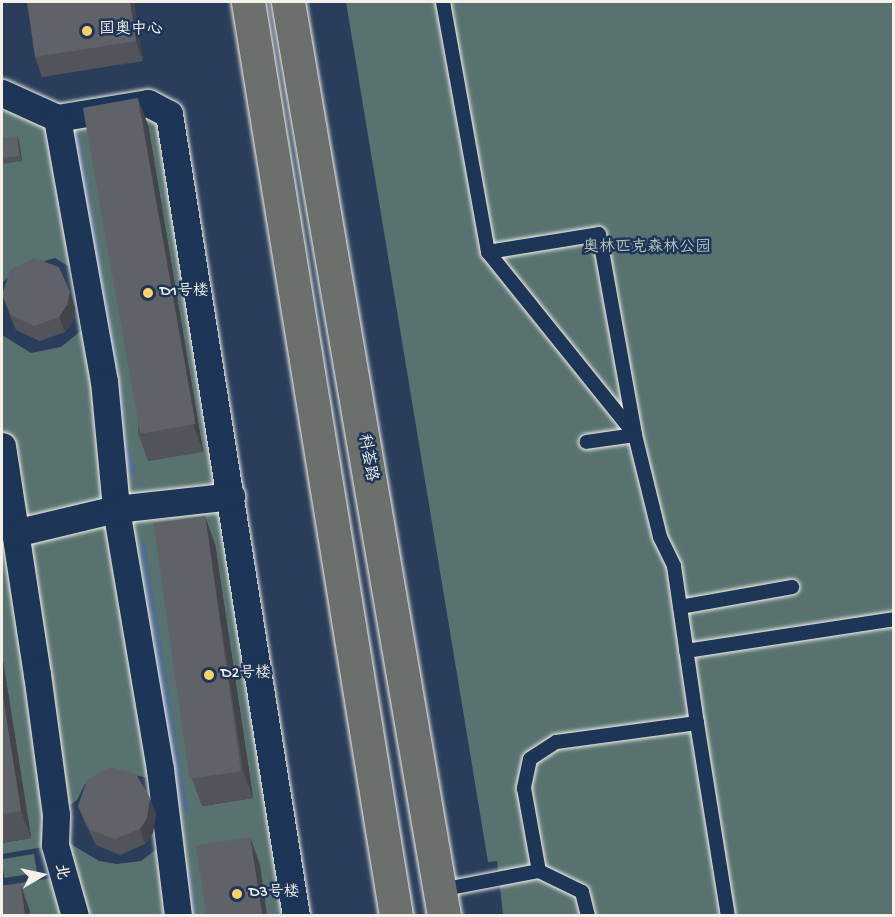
<!DOCTYPE html>
<meta charset="utf-8">
<style>
body{margin:0}
#map{position:relative;width:895px;height:917px;overflow:hidden;background:#2a3e5b;font-family:"Gochi Hand","LXGW WenKai TC",sans-serif}
div>[style]{position:absolute}
.green>*{inset:0;background:#57726f;transform-origin:0 0}
.stream>*{height:7px;margin:-3.5px;padding:0 3.5px;transform-origin:3.5px;border-radius:3.5px;background:#4f6c8f}
.roads{filter:drop-shadow(0 0 2px #f4f1e8) drop-shadow(0 0 2px #f4f1e8)}
.lane>*{height:14px;margin:-7px;padding:0 7px;transform-origin:7px;border-radius:7px;background:#1d3557}
.street>*{height:27px;margin:-13.5px;padding:0 13.5px;transform-origin:13.5px;border-radius:13.5px;background:#1d3557}
.primary>*{height:33px;margin:-16.5px;padding:0 16.5px;transform-origin:16.5px;border-radius:16.5px;background:#6b706d}
.wall>*{inset:0;background:#53545b}
.shaded-wall>*{inset:0;background:#43454a}
.building>*{inset:0;background:#60626a;transform-origin:0 0}
.dots>*{width:16px;height:16px;translate:-50% -50%;box-sizing:border-box;border:3px solid #1d3557;border-radius:50%}
span{translate:-50% -50%;white-space:nowrap;text-align:center;line-height:1.15;-webkit-text-stroke:5px #1d3557;paint-order:stroke}
.poi-label{font-size:16px;color:#f4f1e8}
.left{translate:0 -50%;text-align:left}
.park-label{font-size:16px;color:#bdc5be}
.street-label{font-size:16px;color:#f4f1e8}
.frame{position:absolute;inset:0;border:3px solid #f4f1e8;pointer-events:none}
.north{position:absolute;left:12px;top:845px;width:60px;height:60px;-webkit-text-stroke:4px #1d3557;paint-order:stroke;rotate:81deg;font-size:16px;font-weight:700;line-height:24px;text-align:center;color:#f4f1e8}
.north::after{content:'';display:block;margin:auto;width:21px;height:27px;background:#f4f1e8;clip-path:polygon(50% 0,100% 100%,50% 72%,0 100%)}
</style>
<div id="map">
<div class="green">
<div style="clip-path:polygon(346px 2px,893px 2px,893px 915px,503px 915px,497px 861px,488px 862px)"></div>
<div style="clip-path:polygon(evenodd,2px 93px,30px 109px,169px 114px,296px 915px,30px 916px,2px 886px,64px 876px,55px 845px,2px 854px,2px 843px,31px 838px,2px 655px,2px 335px,31px 353px,61px 347px,82px 330px,86px 277px,55px 258px,15px 270px,2px 283px,2px 93px,148px 125px,203px 451px,148px 461px,148px 125px,2px 93px,215px 544px,253px 798px,203px 806px,215px 544px,2px 93px,118px 771px,152px 779px,157px 849px,141px 861px,117px 864px,99px 861px,56px 835px,56px 815px,77px 800px,85px 784px,118px 771px)"></div>
<div style="left:34px;top:854px;width:19px;height:33px;rotate:81deg"></div>
</div>
<div class="stream">
<div style="left:76px;top:136px;width:240px;rotate:80.4deg"></div>
<div style="left:118px;top:384px;width:52px;rotate:85.6deg"></div>
<div style="left:122px;top:436px;width:38px;rotate:75deg"></div>
<div style="left:142px;top:546px;width:267px;rotate:81deg"></div>
<div style="left:188px;top:875px;width:41px;rotate:83deg"></div>
</div>
<div class="roads">
<div class="lane">
<div style="left:443px;top:2px;width:254px;rotate:79.8deg"></div>
<div style="left:488px;top:252px;width:235px;rotate:51.2deg"></div>
<div style="left:635px;top:435px;width:105px;rotate:76.2deg"></div>
<div style="left:660px;top:537px;width:32px;rotate:64deg"></div>
<div style="left:674px;top:566px;width:159px;rotate:81.7deg"></div>
<div style="left:697px;top:723px;width:142px;rotate:172.3deg"></div>
<div style="left:556px;top:742px;width:31px;rotate:147deg"></div>
<div style="left:530px;top:759px;width:30px;rotate:102deg"></div>
<div style="left:524px;top:788px;width:84px;rotate:79.8deg"></div>
<div style="left:539px;top:871px;width:48px;rotate:26deg"></div>
<div style="left:582px;top:892px;width:25px;rotate:76deg"></div>
<div style="left:488px;top:252px;width:112px;rotate:-9.2deg"></div>
<div style="left:599px;top:234px;width:204px;rotate:79.8deg"></div>
<div style="left:635px;top:435px;width:49px;rotate:171.9deg"></div>
<div style="left:680px;top:607px;width:114px;rotate:-10.1deg"></div>
<div style="left:686px;top:651px;width:210px;rotate:-8.7deg"></div>
<div style="left:697px;top:723px;width:195px;rotate:80.9deg"></div>
<div style="left:440px;top:890px;width:101px;rotate:-10.9deg"></div>
</div>
<div class="street">
<div style="left:2px;top:93px;width:60px;rotate:24.4deg"></div>
<div style="left:57px;top:118px;width:92px;rotate:-9.4deg"></div>
<div style="left:148px;top:103px;width:24px;rotate:28deg"></div>
<div style="left:169px;top:114px;width:812px;rotate:81deg"></div>
<div style="left:57px;top:118px;width:267px;rotate:79.9deg"></div>
<div style="left:104px;top:381px;width:129px;rotate:84.6deg"></div>
<div style="left:116px;top:509px;width:264px;rotate:80.4deg"></div>
<div style="left:160px;top:769px;width:148px;rotate:83deg"></div>
<div style="left:2px;top:446px;width:231px;rotate:81.3deg"></div>
<div style="left:37px;top:674px;width:142px;rotate:82.3deg"></div>
<div style="left:56px;top:815px;width:30px;rotate:92deg"></div>
<div style="left:55px;top:845px;width:74px;rotate:74.3deg"></div>
<div style="left:15px;top:533px;width:104px;rotate:-13.4deg"></div>
<div style="left:116px;top:509px;width:116px;rotate:-6.4deg"></div>
</div>
<div class="primary">
<div style="left:248px;top:2px;width:926px;rotate:80.8deg"></div>
<div style="left:288px;top:2px;width:927px;rotate:80.31deg"></div>
</div>
</div>
<div class="wall">
<div style="clip-path:polygon(134px 2px,143px 61px,42px 77px,35px 57px)"></div>
<div style="clip-path:polygon(148px 125px,203px 452px,148px 461px,138px 433px)"></div>
<div style="clip-path:polygon(17px 136px,19px 141px,22px 161px,4px 164px,2px 158px)"></div>
<div style="clip-path:polygon(2px 295px,75px 308px,73px 321px,65px 332px,40px 341px,16px 330px)"></div>
<div style="clip-path:polygon(215px 544px,253px 798px,202px 806px,192px 779px)"></div>
<div style="clip-path:polygon(2px 655px,31px 838px,2px 843px)"></div>
<div style="clip-path:polygon(78px 806px,156px 813px,153px 833px,145px 844px,120px 855px,96px 845px,84px 821px)"></div>
</div>
<div class="shaded-wall">
<div style="clip-path:polygon(130px 2px,134px 2px,143px 61px,136px 41px)"></div>
<div style="clip-path:polygon(138px 98px,148px 125px,203px 452px,193px 424px)"></div>
<div style="clip-path:polygon(17px 136px,19px 141px,22px 161px,20px 156px)"></div>
<div style="clip-path:polygon(70px 292px,75px 308px,73px 321px,65px 332px,59px 317px)"></div>
<div style="clip-path:polygon(205px 516px,215px 544px,253px 798px,243px 771px)"></div>
<div style="clip-path:polygon(2px 655px,31px 838px,21px 811px,2px 690px)"></div>
<div style="clip-path:polygon(150px 798px,156px 813px,153px 833px,145px 844px,140px 829px)"></div>
<div style="clip-path:polygon(250px 837px,260px 865px,267px 915px,262px 915px)"></div>
<div style="clip-path:polygon(20px 883px,30px 911px,30px 915px,25px 915px)"></div>
</div>
<div class="building">
<div style="clip-path:polygon(27px 2px,130px 2px,136px 41px,35px 57px)"></div>
<div style="left:138px;top:98px;width:331px;height:56px;rotate:80deg"></div>
<div style="clip-path:polygon(17px 136px,20px 156px,2px 158px,2px 138px)"></div>
<div style="clip-path:polygon(34px 258px,59px 267px,70px 292px,67px 305px,59px 317px,34px 326px,11px 315px,2px 295px,10px 270px)"></div>
<div style="left:205px;top:516px;width:258px;height:52px;rotate:82deg"></div>
<div style="clip-path:polygon(2px 690px,21px 811px,2px 814px)"></div>
<div style="clip-path:polygon(110px 767px,136px 774px,150px 798px,147px 818px,140px 829px,115px 839px,90px 830px,78px 806px,87px 780px)"></div>
<div style="left:250px;top:837px;width:79px;height:55px;rotate:81deg"></div>
<div style="clip-path:polygon(20px 883px,25px 915px,2px 915px,2px 886px)"></div>
</div>
<div class="dots">
<div style="left:87px;top:31px;background:#ffd166"></div>
<div style="left:148px;top:293px;background:#ffd166"></div>
<div style="left:209px;top:675px;background:#ffd166"></div>
<div style="left:237px;top:894px;background:#ffd166"></div>
</div>
<div class="poi-label">
<span class="left" style="left:99px;top:31px">国奥中心</span>
<span class="left" style="left:160px;top:293px">D1号楼</span>
<span class="left" style="left:221px;top:675px">D2号楼</span>
<span class="left" style="left:249px;top:894px">D3号楼</span>
</div>
<div class="park-label">
<span style="left:647px;top:249px">奥林匹克森林公园</span>
</div>
<div class="street-label">
<span style="left:366px;top:458px;rotate:80deg">科荟路</span>
</div>
<div class="frame"></div>
<div class="north">北</div>
</div>
